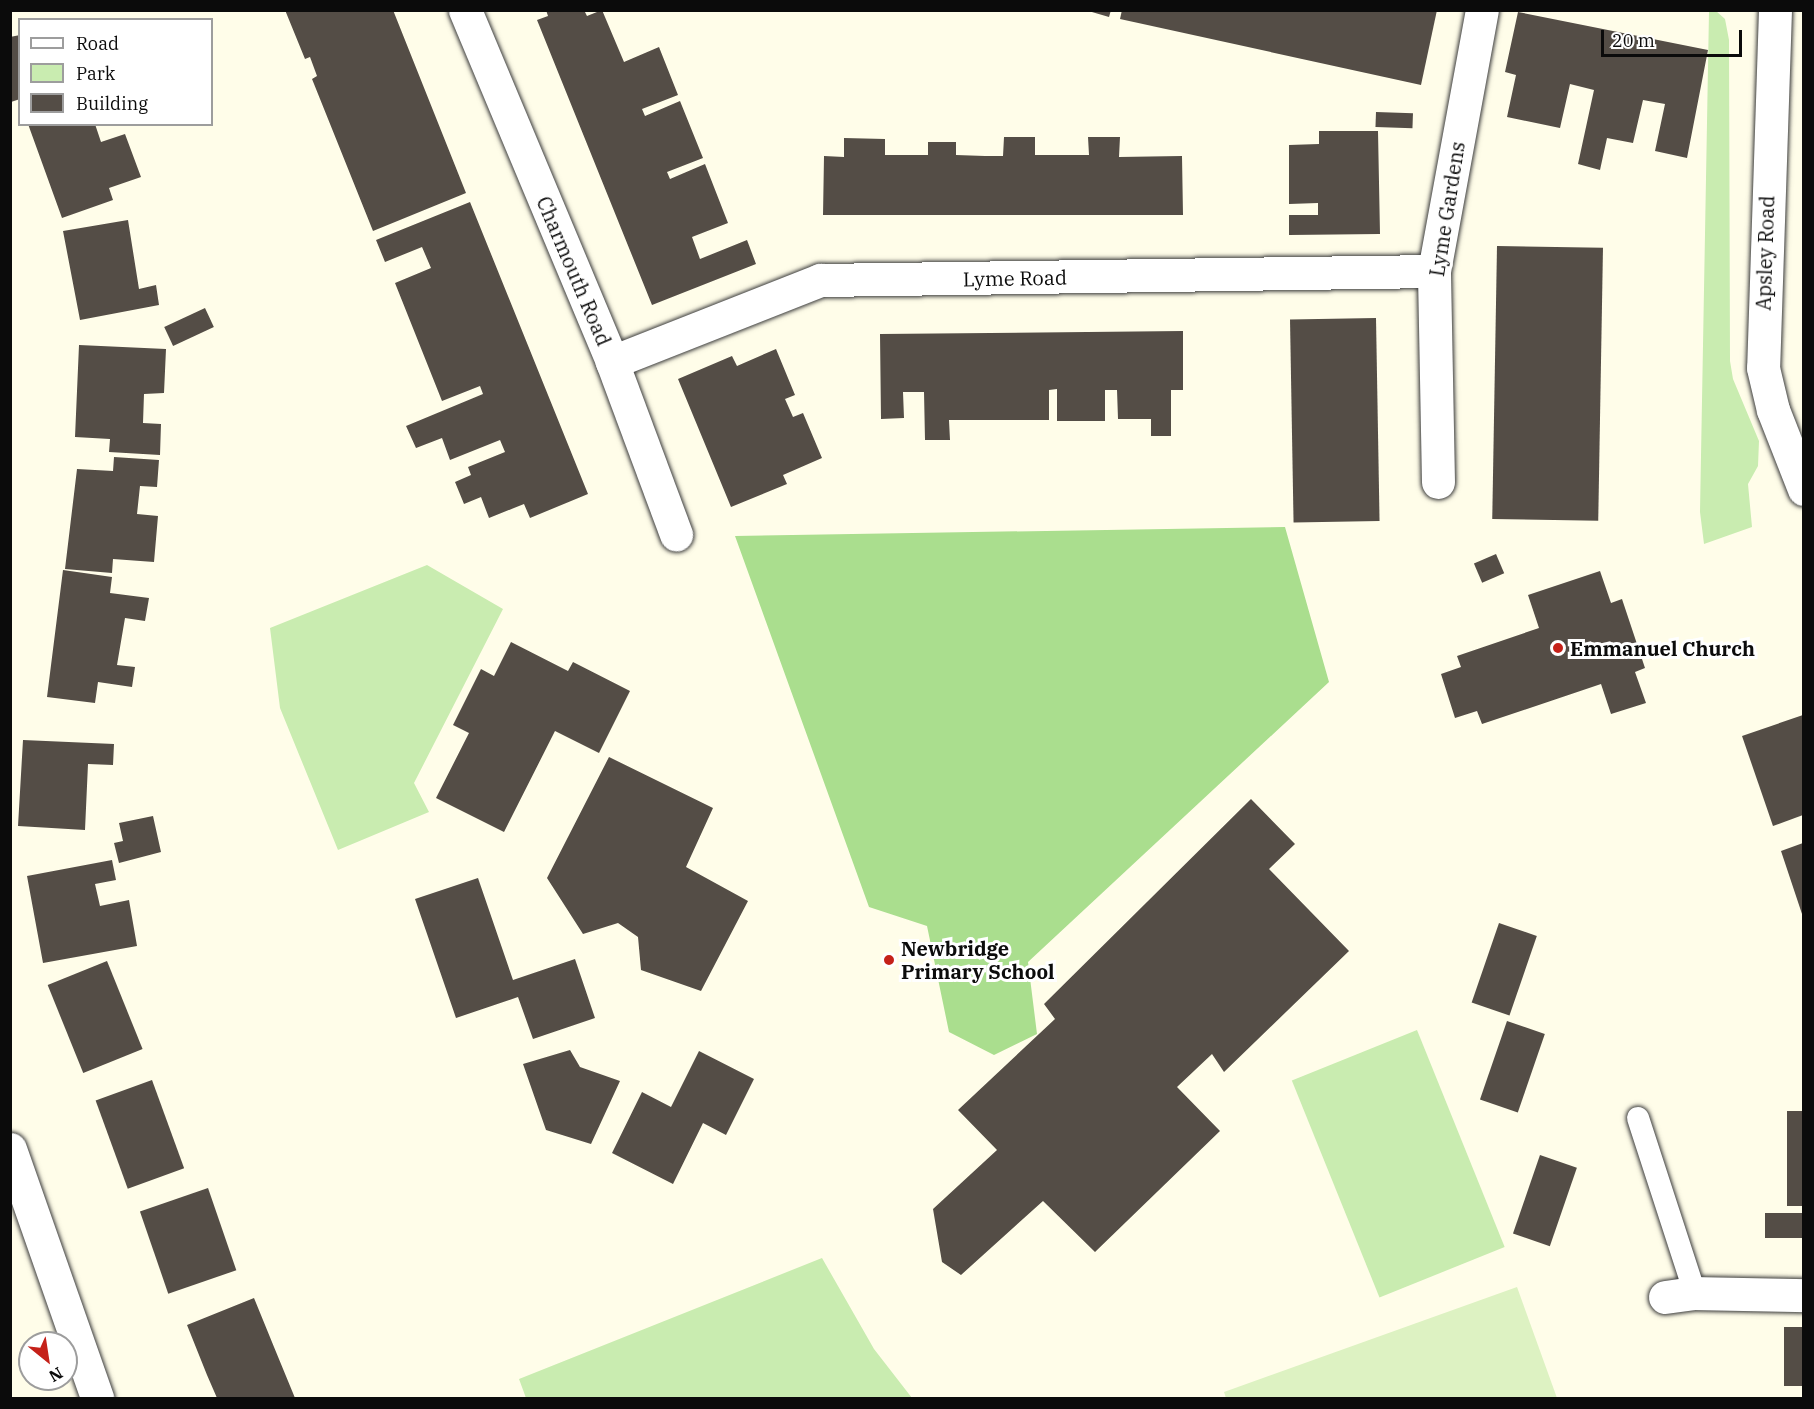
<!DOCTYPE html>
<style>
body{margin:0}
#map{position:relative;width:1814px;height:1409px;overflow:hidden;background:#fffde9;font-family:"IBM Plex Serif",serif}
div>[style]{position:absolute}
.green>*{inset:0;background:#c9ecb0;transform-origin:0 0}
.forest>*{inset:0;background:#aade8e}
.pitch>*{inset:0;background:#ddf2c2}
.building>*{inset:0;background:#544d46;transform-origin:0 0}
.roads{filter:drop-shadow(0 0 2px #3e3e3e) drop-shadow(0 0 2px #3e3e3e)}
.service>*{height:22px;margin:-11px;padding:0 11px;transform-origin:11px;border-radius:11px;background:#fff}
.minor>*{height:33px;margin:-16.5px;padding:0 16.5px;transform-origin:16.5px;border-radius:16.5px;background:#fff}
.dots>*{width:16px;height:16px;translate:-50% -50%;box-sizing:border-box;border:3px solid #fff;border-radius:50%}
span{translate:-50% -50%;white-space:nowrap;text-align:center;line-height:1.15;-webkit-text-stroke:6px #fff;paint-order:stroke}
.street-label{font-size:20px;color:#0b0b0b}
.poi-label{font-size:20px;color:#0b0b0b;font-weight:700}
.left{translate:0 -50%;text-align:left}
.frame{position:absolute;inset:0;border:12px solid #0b0b0b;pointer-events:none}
.legend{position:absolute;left:18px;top:18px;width:195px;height:108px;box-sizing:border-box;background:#fff;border:2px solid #9d9d9d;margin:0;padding:8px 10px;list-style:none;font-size:18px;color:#0b0b0b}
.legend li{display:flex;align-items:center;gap:12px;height:30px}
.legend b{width:30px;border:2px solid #9d9d9d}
.north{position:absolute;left:18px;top:1331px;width:60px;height:60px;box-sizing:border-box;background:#fff;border:2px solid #9d9d9d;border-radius:50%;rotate:150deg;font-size:16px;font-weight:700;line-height:24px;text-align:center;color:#0b0b0b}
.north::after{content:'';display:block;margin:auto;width:21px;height:27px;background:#c52119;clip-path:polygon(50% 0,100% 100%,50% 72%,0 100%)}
.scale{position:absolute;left:1601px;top:30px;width:141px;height:27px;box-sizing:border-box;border:3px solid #0b0b0b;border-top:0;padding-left:8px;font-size:18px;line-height:21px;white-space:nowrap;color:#0b0b0b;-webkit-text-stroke:4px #fff;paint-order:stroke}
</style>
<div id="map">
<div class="green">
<div style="clip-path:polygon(1716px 11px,1725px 19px,1729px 40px,1730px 361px,1733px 379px,1759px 441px,1758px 466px,1748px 484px,1752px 527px,1704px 544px,1700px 512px,1709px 11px)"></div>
<div style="clip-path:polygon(427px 565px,503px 609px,414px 783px,429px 812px,338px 850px,280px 708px,270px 628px)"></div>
<div style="left:1417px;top:1030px;width:234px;height:135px;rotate:68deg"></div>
<div style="clip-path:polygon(822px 1258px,874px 1349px,912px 1398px,526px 1398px,519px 1379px)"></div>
</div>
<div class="forest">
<div style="clip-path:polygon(1285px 527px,1329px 682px,1028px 962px,1037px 1034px,994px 1055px,949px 1032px,927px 926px,869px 907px,735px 536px)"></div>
</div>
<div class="pitch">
<div style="clip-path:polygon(1517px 1287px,1557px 1398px,1226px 1398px,1224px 1392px)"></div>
</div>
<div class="building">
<div style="clip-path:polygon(285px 10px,393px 10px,466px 193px,373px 231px,312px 79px,317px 76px,310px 57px,305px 59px)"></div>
<div style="clip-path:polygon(546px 10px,584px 10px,587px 16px,602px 10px,624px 62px,659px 47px,678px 95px,642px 109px,645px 116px,680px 101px,703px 158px,667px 172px,670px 179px,705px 164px,728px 223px,692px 237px,700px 259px,747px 240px,756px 264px,652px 305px,537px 20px,548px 16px)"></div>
<div style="clip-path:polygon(1085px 10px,1111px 10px,1109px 17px)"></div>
<div style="clip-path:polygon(1122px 10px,1437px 10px,1421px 85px,1120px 19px)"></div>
<div style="clip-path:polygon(1518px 12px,1708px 50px,1687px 158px,1655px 151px,1665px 104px,1643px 100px,1633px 143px,1607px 138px,1600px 170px,1578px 164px,1594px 90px,1570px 84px,1560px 128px,1507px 117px,1516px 75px,1505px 72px)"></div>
<div style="clip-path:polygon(20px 35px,20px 99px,11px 102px,10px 37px)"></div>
<div style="left:1376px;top:112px;width:37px;height:15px;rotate:2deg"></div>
<div style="clip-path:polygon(28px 124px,95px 124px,101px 142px,125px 134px,141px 177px,109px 188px,113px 200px,62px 218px)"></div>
<div style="clip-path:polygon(1319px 131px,1378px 131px,1380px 234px,1289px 235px,1289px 215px,1318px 215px,1318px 203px,1289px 204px,1289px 145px,1319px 144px)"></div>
<div style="clip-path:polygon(1004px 137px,1035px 137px,1035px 155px,1089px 155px,1088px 137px,1120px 137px,1119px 157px,1182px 156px,1183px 215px,823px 215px,824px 156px,844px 157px,844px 138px,885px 139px,885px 155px,928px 155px,928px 142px,956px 142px,956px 155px,985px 156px,1003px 156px)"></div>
<div style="clip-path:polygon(470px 202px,588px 494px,530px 518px,524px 504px,489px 518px,481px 497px,464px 504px,455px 482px,471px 475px,468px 467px,505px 452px,500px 440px,450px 460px,442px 438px,416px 448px,406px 426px,483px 394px,480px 386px,442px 401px,395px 283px,431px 268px,422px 247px,385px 262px,376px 240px)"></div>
<div style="clip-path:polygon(128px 220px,139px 289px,156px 285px,159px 305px,80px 320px,63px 231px)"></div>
<div style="left:1497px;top:246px;width:106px;height:273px;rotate:1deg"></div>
<div style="left:205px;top:308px;width:21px;height:45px;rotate:65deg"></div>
<div style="left:1376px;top:318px;width:203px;height:86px;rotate:89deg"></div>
<div style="clip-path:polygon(1183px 331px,1183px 390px,1171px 390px,1171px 436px,1151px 436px,1151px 419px,1118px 419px,1117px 390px,1105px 390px,1105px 421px,1057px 421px,1057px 389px,1049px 390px,1049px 420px,949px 420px,950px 440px,925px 440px,924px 392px,903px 392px,904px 418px,881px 419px,880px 334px)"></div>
<div style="clip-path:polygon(79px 345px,166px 349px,164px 393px,144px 394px,143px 423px,161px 424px,160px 455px,109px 452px,110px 439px,75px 437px)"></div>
<div style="clip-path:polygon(776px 349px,795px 395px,785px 399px,793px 417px,803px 413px,822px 458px,783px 475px,787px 484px,731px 507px,678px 379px,732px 356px,737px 366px)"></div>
<div style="clip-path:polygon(114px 457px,159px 460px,157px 487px,140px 486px,137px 514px,158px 516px,154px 562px,113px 559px,112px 573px,65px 569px,77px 469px,113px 471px)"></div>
<div style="left:1496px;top:554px;width:21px;height:24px;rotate:67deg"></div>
<div style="clip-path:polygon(63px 570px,112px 577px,110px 593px,149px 598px,145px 621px,125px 618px,117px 665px,135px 667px,132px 687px,98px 682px,95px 703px,47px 697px)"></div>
<div style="clip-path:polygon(1600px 571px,1611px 603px,1622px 599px,1645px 668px,1635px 672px,1646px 703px,1611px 714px,1601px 684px,1482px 724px,1477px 711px,1455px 718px,1441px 674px,1461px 667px,1457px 656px,1539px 628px,1528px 595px)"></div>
<div style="clip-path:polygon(511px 642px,568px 671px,573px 662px,630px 691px,599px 753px,555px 731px,504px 832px,436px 798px,469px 733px,453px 725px,481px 669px,494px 676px)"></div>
<div style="clip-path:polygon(1803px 715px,1803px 815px,1773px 826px,1742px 736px)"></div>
<div style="clip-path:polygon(23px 740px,114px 744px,113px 765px,88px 764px,85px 830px,18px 826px)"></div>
<div style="clip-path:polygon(609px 757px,713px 808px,686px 867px,748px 901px,701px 991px,641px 970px,638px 937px,618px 923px,583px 934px,547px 878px)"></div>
<div style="clip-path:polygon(1251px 799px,1295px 844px,1269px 869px,1349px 951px,1224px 1072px,1212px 1054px,1177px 1087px,1220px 1131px,1095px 1252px,1043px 1201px,961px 1275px,942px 1262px,933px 1209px,997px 1150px,958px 1110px,1055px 1019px,1044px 1004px)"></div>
<div style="clip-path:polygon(153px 816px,161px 852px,119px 863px,114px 843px,123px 841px,119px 823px)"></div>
<div style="clip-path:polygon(1803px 843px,1803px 917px,1781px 851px)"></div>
<div style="clip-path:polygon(112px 860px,116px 880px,95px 884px,100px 906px,129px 900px,137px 946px,43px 963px,27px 876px)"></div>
<div style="clip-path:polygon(478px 878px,513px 980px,575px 959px,595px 1018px,533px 1039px,518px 997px,456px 1018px,415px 899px)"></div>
<div style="left:1499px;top:923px;width:40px;height:84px;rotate:19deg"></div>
<div style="left:107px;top:961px;width:95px;height:64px;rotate:68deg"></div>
<div style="left:1507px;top:1021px;width:40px;height:83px;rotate:19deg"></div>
<div style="clip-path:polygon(570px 1050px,580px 1067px,620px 1081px,591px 1144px,546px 1130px,523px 1064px)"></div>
<div style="clip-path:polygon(699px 1051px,754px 1079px,726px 1135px,703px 1123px,673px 1184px,612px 1153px,642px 1092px,671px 1107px)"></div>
<div style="left:152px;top:1080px;width:94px;height:60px;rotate:70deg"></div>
<div style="left:1803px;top:1111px;width:95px;height:16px;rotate:90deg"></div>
<div style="left:1540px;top:1155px;width:39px;height:83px;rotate:19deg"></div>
<div style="left:208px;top:1188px;width:87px;height:72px;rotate:71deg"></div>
<div style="left:1765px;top:1213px;width:37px;height:25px"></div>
<div style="clip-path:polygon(254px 1298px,274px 1347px,295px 1398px,217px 1398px,207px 1375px,187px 1325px)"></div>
<div style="left:1784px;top:1327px;width:19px;height:59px"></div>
</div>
<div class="roads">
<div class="service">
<div style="left:1638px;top:1118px;width:184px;rotate:72deg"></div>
</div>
<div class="minor">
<div style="left:465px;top:10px;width:381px;rotate:67.3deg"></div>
<div style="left:612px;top:362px;width:184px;rotate:69.6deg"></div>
<div style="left:1775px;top:10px;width:358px;rotate:91.9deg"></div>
<div style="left:1763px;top:368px;width:43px;rotate:76.6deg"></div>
<div style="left:1773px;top:410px;width:85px;rotate:68.6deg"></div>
<div style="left:612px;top:362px;width:224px;rotate:-21.5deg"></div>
<div style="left:820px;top:280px;width:614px;rotate:-0.84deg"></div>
<div style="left:1438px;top:482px;width:211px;rotate:-91.1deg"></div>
<div style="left:1434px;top:271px;width:265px;rotate:-79.6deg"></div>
<div style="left:10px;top:1149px;width:264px;rotate:70.7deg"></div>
<div style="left:1665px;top:1297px;width:30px;rotate:-8deg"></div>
<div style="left:1695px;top:1293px;width:109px;rotate:1.1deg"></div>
</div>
</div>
<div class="dots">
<div style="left:1558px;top:648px;background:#c52119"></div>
<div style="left:889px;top:960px;background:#c52119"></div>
</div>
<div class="street-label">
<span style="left:1447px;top:209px;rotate:-81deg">Lyme Gardens</span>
<span style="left:1765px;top:253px;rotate:-88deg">Apsley Road</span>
<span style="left:574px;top:271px;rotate:67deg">Charmouth Road</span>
<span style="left:1015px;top:278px;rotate:-1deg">Lyme Road</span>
</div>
<div class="poi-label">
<span class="left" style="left:1570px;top:648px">Emmanuel Church</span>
<span class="left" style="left:901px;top:960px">Newbridge<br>Primary School</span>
</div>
<div class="frame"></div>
<ul class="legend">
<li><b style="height:8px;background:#fff"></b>Road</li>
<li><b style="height:16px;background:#c9ecb0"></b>Park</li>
<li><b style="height:16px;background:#544d46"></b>Building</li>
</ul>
<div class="north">N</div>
<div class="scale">20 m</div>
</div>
